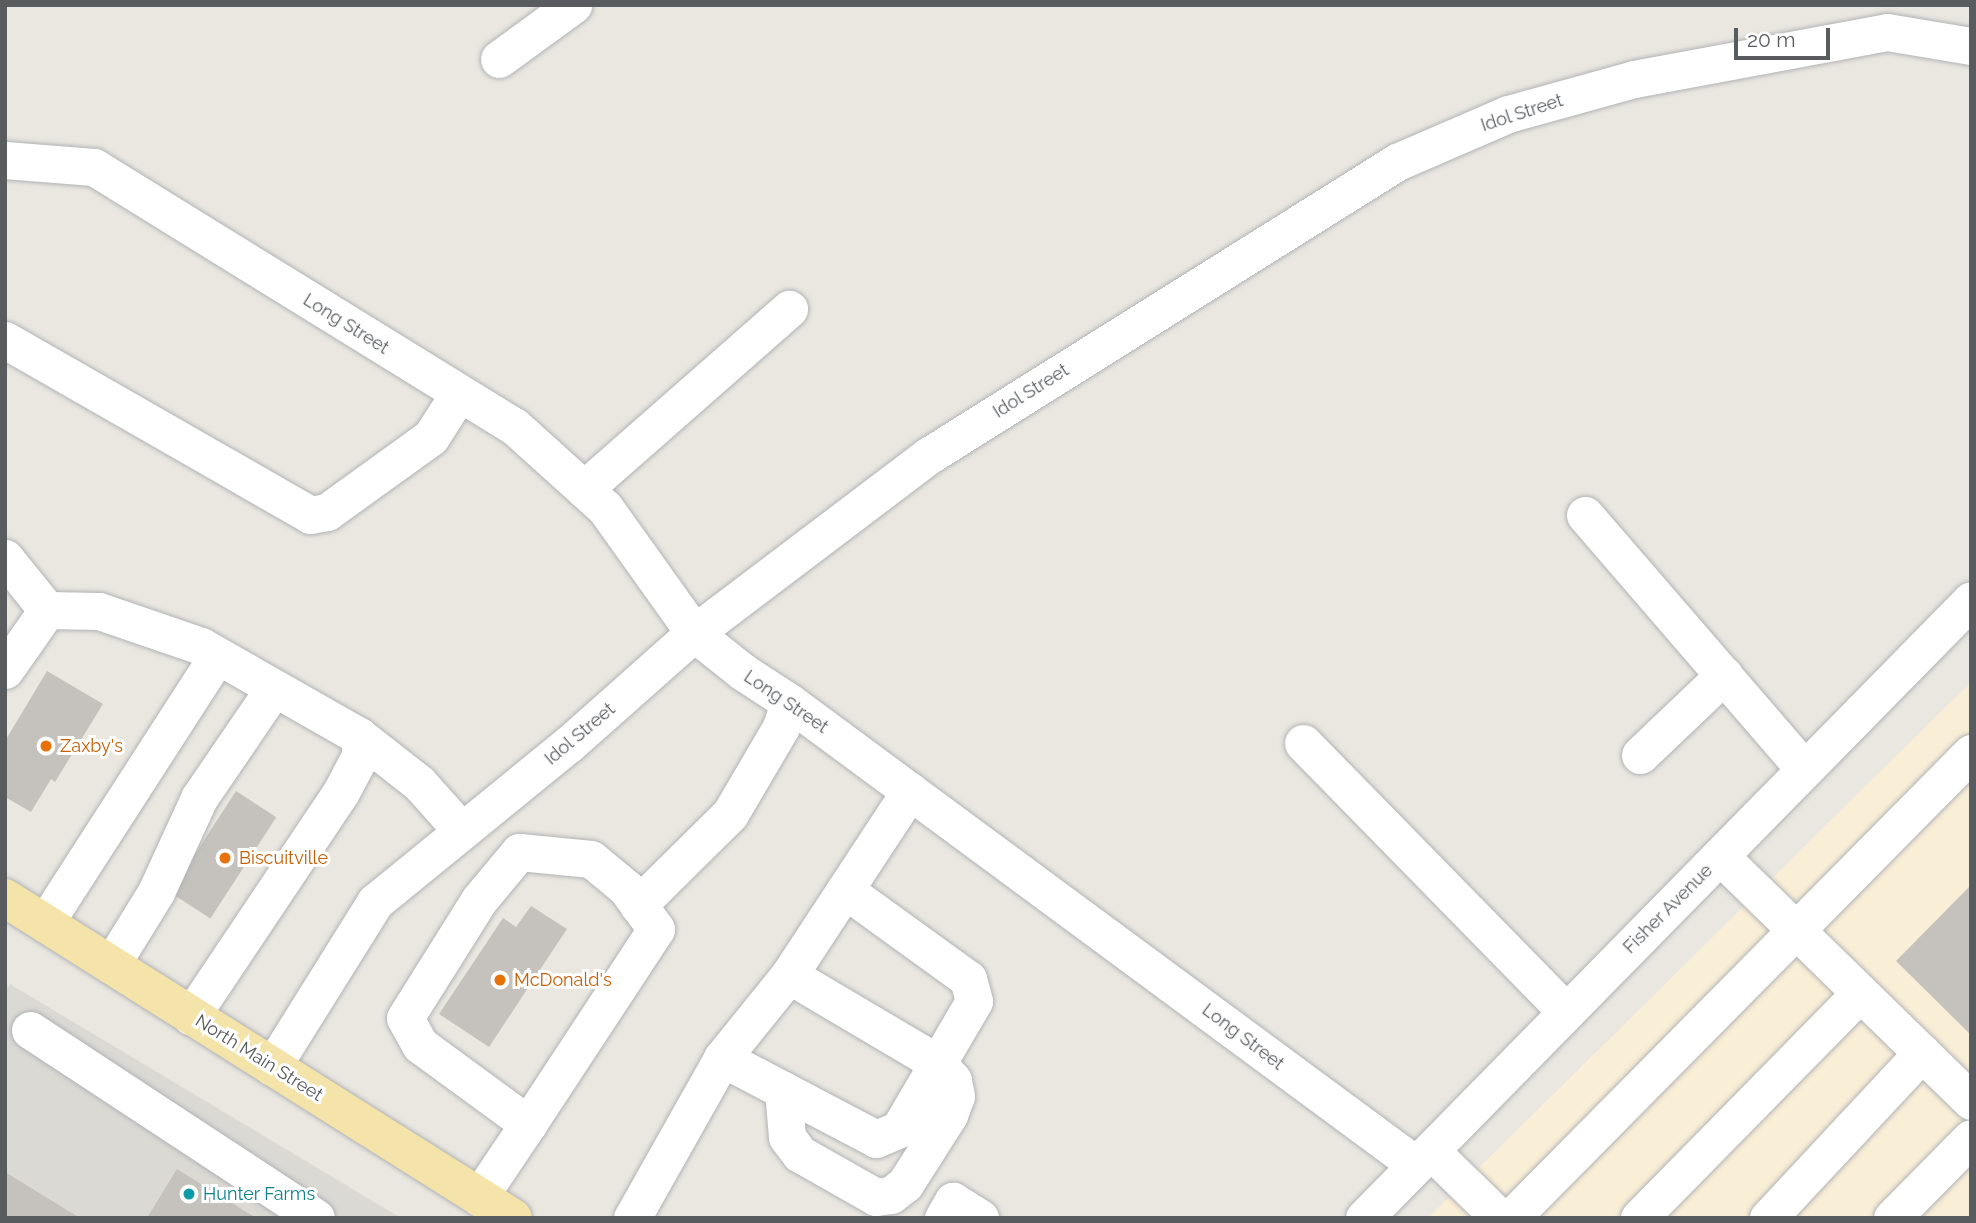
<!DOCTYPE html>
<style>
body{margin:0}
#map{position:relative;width:1976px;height:1223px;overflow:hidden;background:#eae7e0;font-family:Raleway,sans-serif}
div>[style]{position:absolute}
.commercial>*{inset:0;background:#f9eed6}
.industrial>*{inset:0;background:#dbd9d4}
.building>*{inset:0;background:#c5c2bd;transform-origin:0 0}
.roads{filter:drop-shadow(0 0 2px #b1b3b6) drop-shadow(0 0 2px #b1b3b6)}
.minor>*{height:37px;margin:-18.5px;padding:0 18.5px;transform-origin:18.5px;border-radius:18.5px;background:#fff}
.major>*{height:38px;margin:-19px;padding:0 19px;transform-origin:19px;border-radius:19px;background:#f5e4aa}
.dots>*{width:19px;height:19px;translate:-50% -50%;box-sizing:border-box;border:4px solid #fff;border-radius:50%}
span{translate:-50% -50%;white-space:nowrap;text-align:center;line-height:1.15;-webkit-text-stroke:6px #fff;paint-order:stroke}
.street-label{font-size:18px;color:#595c5f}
.food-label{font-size:18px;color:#c56008}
.left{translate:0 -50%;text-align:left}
.culture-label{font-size:18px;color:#0d838f}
.frame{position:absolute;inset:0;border:7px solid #595c5f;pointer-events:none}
.scale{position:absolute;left:1734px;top:28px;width:96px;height:32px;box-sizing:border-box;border:4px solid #595c5f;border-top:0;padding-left:9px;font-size:21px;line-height:24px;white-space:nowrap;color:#595c5f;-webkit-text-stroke:5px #fff;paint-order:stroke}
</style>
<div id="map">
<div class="commercial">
<div style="clip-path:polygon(1971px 682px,1971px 1218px,1428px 1218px)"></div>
</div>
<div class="industrial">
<div style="clip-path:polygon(10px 984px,401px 1218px,5px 1218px,5px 992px)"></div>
</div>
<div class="building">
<div style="clip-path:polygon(47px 671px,103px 704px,55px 782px,51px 779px,31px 812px,5px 797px,5px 741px)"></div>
<div style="left:236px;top:791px;width:48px;height:121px;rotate:33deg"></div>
<div style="clip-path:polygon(1971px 885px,1971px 1035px,1896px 961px)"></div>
<div style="clip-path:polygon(531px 906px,567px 929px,489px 1047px,439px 1014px,503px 918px,516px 927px)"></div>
<div style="clip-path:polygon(177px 1169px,256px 1218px,147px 1218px)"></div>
<div style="clip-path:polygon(5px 1172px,80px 1218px,5px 1218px)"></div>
</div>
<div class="roads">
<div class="minor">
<div style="left:499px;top:59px;width:92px;rotate:-36.1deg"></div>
<div style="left:5px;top:160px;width:89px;rotate:4.5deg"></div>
<div style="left:94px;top:167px;width:493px;rotate:31.7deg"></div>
<div style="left:514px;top:426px;width:122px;rotate:42deg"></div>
<div style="left:605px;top:508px;width:153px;rotate:54.5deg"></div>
<div style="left:694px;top:633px;width:63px;rotate:38.5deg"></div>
<div style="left:743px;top:672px;width:55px;rotate:33.1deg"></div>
<div style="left:789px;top:702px;width:779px;rotate:36.44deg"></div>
<div style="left:5px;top:340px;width:352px;rotate:29.8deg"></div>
<div style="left:310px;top:515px;width:17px;rotate:-10deg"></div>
<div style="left:327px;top:512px;width:128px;rotate:-35.8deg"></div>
<div style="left:431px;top:437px;width:52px;rotate:-57.5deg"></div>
<div style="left:584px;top:489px;width:273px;rotate:-41.3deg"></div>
<div style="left:1585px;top:515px;width:335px;rotate:49.2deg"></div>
<div style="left:5px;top:558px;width:67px;rotate:51.1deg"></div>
<div style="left:5px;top:670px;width:73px;rotate:-55deg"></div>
<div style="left:47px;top:610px;width:52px;rotate:1.1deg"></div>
<div style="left:99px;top:611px;width:108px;rotate:18.9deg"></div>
<div style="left:201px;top:646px;width:182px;rotate:29.7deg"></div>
<div style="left:359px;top:736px;width:18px;rotate:84deg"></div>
<div style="left:361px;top:754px;width:43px;rotate:117.8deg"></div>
<div style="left:341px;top:792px;width:270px;rotate:123.8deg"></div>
<div style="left:359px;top:736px;width:76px;rotate:38.1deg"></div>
<div style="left:419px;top:783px;width:63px;rotate:48.2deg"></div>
<div style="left:1303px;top:743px;width:376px;rotate:45.6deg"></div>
<div style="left:1640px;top:755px;width:116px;rotate:-43.6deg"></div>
<div style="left:1720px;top:856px;width:351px;rotate:44.3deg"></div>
<div style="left:638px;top:905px;width:129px;rotate:-44.7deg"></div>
<div style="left:730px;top:814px;width:101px;rotate:-59.6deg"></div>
<div style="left:781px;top:727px;width:26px;rotate:-72deg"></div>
<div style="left:45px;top:923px;width:318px;rotate:-57.2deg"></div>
<div style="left:111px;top:965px;width:86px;rotate:-58.3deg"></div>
<div style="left:156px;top:892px;width:103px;rotate:-65.4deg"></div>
<div style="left:199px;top:798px;width:133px;rotate:-55.7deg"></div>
<div style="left:30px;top:1030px;width:342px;rotate:33.3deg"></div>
<div style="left:722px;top:1058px;width:174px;rotate:27.7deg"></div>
<div style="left:876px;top:1139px;width:25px;rotate:-23deg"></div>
<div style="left:899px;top:1129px;width:148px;rotate:-59.6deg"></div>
<div style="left:974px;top:1001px;width:23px;rotate:-105deg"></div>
<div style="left:968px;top:979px;width:152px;rotate:-144.1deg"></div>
<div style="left:272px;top:1067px;width:195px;rotate:-58deg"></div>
<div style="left:375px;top:902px;width:250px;rotate:-39.2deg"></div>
<div style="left:569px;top:744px;width:167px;rotate:-41.6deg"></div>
<div style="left:694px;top:633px;width:293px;rotate:-37.1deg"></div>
<div style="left:928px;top:456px;width:554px;rotate:-32.08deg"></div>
<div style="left:1397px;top:162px;width:121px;rotate:-23.4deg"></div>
<div style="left:1508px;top:114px;width:131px;rotate:-15.5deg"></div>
<div style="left:1634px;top:79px;width:257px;rotate:-10.5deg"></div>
<div style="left:1887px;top:32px;width:85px;rotate:9.5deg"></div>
<div style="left:783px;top:1090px;width:47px;rotate:85.1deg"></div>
<div style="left:787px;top:1137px;width:21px;rotate:53deg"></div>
<div style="left:800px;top:1154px;width:87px;rotate:29.5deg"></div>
<div style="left:876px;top:1197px;width:15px;rotate:-8deg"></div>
<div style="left:891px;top:1195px;width:18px;rotate:-38deg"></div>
<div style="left:905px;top:1184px;width:82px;rotate:-57.5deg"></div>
<div style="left:949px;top:1115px;width:20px;rotate:-70deg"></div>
<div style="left:956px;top:1096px;width:16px;rotate:-101deg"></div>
<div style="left:953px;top:1080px;width:25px;rotate:-133deg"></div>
<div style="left:936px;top:1062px;width:171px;rotate:-149.4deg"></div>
<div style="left:1431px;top:1151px;width:96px;rotate:44.2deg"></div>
<div style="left:479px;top:1197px;width:88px;rotate:-56.1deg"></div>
<div style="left:528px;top:1124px;width:233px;rotate:-56.7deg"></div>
<div style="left:656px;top:929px;width:51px;rotate:-126.2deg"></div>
<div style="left:626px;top:888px;width:45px;rotate:-140.4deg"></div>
<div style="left:591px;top:859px;width:72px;rotate:-174.4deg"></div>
<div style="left:519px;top:852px;width:62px;rotate:129.8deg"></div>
<div style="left:479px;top:900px;width:139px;rotate:122.1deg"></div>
<div style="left:405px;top:1018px;width:31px;rotate:61deg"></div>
<div style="left:420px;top:1045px;width:134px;rotate:36.2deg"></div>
<div style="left:632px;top:1218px;width:184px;rotate:-60.6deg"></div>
<div style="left:722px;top:1058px;width:107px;rotate:-51.1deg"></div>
<div style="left:789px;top:975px;width:220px;rotate:-56.7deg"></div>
<div style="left:943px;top:1218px;width:20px;rotate:-60deg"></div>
<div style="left:953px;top:1201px;width:32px;rotate:32deg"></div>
<div style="left:1364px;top:1218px;width:866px;rotate:-45.51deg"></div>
<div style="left:1511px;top:1218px;width:654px;rotate:-45.31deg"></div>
<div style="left:1639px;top:1218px;width:315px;rotate:-45.5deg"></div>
<div style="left:1768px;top:1218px;width:226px;rotate:-47deg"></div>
<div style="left:1892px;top:1218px;width:112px;rotate:-45.4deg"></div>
</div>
<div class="major">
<div style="left:5px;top:898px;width:600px;rotate:32.21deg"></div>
</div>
</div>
<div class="dots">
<div style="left:46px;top:746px;background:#e8710a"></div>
<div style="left:225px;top:858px;background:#e8710a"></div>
<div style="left:500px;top:980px;background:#e8710a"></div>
<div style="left:189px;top:1194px;background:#0f9aa8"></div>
</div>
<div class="street-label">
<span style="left:1522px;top:113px;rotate:-18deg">Idol Street</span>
<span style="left:346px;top:324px;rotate:32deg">Long Street</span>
<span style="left:1031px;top:391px;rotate:-32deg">Idol Street</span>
<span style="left:786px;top:702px;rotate:34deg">Long Street</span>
<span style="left:580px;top:734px;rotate:-40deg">Idol Street</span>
<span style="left:1668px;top:909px;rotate:-45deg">Fisher Avenue</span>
<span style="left:1243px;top:1037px;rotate:37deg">Long Street</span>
<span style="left:259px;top:1058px;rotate:32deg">North Main Street</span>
</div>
<div class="food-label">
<span class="left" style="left:60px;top:746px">Zaxby's</span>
<span class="left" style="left:239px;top:858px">Biscuitville</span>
<span class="left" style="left:514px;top:980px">McDonald's</span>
</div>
<div class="culture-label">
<span class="left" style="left:203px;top:1194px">Hunter Farms</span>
</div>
<div class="frame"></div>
<div class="scale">20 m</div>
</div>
